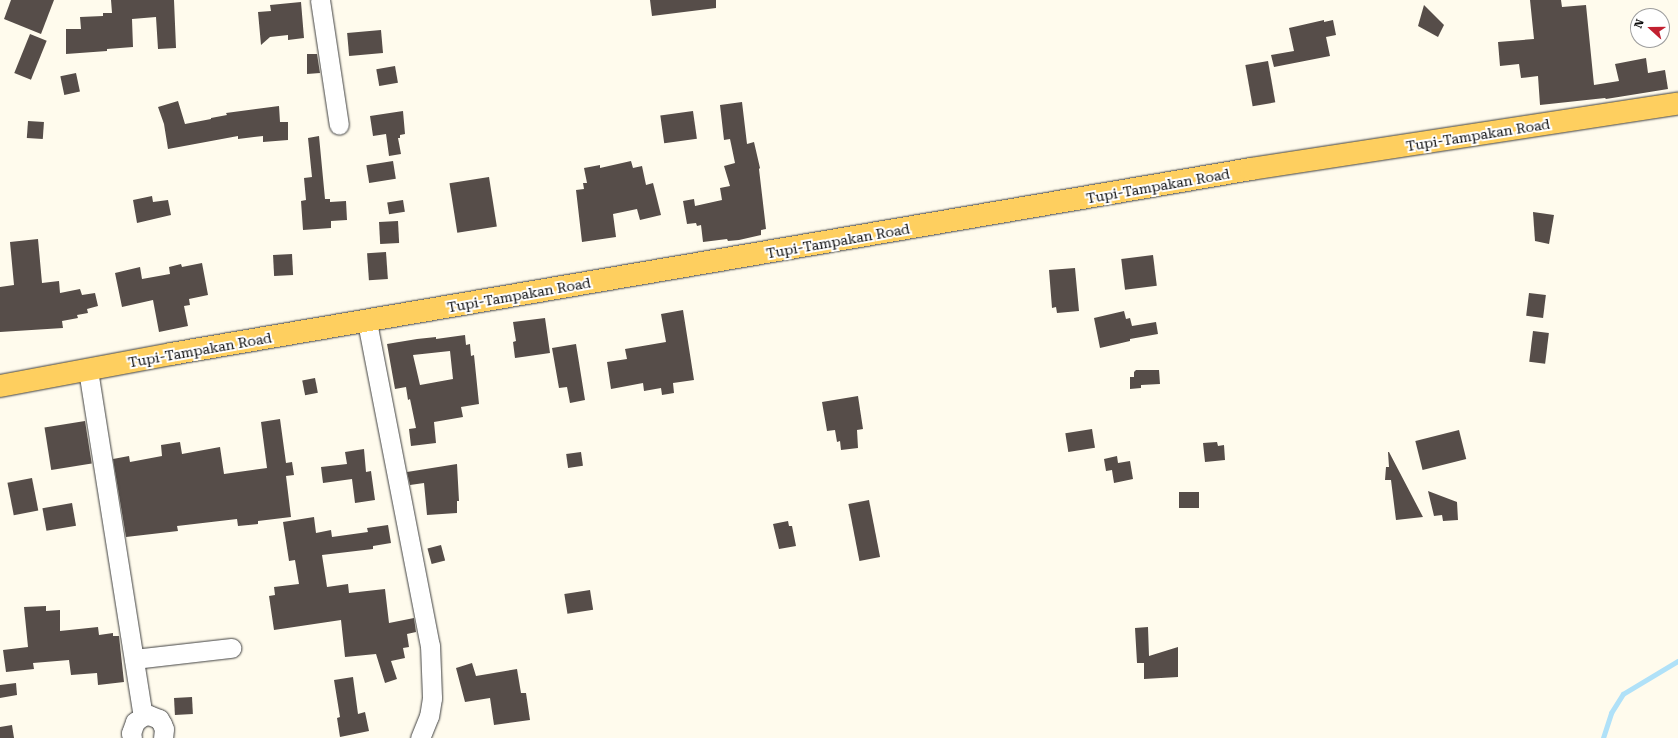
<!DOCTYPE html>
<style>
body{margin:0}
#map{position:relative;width:1678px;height:738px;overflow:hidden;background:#fffbed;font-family:"Roboto Serif",serif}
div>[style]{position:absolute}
.stream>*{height:4.5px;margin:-2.25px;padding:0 2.25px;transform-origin:2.25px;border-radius:2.25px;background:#b0e1f8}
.building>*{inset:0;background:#564d49;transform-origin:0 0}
.roads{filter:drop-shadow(0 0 1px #404040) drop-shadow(0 0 1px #404040)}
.minor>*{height:19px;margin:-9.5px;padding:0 9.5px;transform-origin:9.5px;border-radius:9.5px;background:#fff}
.major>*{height:22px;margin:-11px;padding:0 11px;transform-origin:11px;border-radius:11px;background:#fecf5f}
span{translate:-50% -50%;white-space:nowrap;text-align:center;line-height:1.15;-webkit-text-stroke:4px #fff;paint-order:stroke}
.street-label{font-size:14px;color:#0d0d0d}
.north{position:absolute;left:1630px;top:8px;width:40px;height:40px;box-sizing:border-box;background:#fff;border:1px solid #9e9e9e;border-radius:50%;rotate:291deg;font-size:11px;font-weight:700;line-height:16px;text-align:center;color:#0d0d0d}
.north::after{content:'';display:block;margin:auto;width:14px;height:18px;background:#c22030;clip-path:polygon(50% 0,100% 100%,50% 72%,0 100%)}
</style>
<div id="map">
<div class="stream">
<div style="left:1603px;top:738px;width:26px;rotate:-72deg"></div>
<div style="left:1611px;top:713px;width:22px;rotate:-58deg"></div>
<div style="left:1623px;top:694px;width:64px;rotate:-31deg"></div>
</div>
<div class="building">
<div style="clip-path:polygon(11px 0,54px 0,41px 34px,4px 19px)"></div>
<div style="clip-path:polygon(111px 0,174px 0,176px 48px,158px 49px,156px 17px,132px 19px,133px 47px,107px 49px,107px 51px,66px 54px,66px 29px,81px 29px,80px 17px,103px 16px,103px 13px,112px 13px)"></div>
<div style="clip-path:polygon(650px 0,716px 0,716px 8px,652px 16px)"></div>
<div style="clip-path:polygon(1530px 0,1561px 0,1562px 7px,1586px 5px,1594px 85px,1619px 81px,1615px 64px,1646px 58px,1648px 73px,1665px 70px,1668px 89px,1606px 99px,1605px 98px,1540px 105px,1538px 76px,1521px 78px,1519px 64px,1500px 66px,1498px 42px,1534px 39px)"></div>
<div style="clip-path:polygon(301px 2px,304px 38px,288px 40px,288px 35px,270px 37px,261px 45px,258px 12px,271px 11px,270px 5px)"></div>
<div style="clip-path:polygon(1424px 5px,1444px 25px,1438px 37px,1418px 26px)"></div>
<div style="clip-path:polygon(1324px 20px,1324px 22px,1333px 20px,1336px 35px,1326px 37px,1330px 56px,1274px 67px,1271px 55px,1294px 51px,1289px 28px)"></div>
<div style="left:381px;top:30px;width:23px;height:34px;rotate:85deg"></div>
<div style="left:30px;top:34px;width:18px;height:42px;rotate:22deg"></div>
<div style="clip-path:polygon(307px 54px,317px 54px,320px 73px,307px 74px)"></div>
<div style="left:1268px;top:61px;width:42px;height:23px;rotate:80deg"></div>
<div style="left:395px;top:66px;width:17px;height:19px;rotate:80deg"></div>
<div style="left:76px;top:73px;width:19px;height:16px;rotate:78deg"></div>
<div style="clip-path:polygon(178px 101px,185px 124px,211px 119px,211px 118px,227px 115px,226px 113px,279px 106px,280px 122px,288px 122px,288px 140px,263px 142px,263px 136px,238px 139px,238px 136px,168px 149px,164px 124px,158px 107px)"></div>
<div style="clip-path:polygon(742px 102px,747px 144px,754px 142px,760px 168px,759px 169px,766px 229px,761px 230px,761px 235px,739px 240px,728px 241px,727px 239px,703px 242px,701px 225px,697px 226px,696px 223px,687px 224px,683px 201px,694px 199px,695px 206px,722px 200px,720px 188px,730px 186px,724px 166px,735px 163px,730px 139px,724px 140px,720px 105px)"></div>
<div style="clip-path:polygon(403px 111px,405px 134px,400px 135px,400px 138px,398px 138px,401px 154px,389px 156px,386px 134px,373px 136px,370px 116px)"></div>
<div style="left:693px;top:111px;width:28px;height:33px;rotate:82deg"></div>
<div style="left:28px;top:121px;width:16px;height:17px;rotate:4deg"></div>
<div style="clip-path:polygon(319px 136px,325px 199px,330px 199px,330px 202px,346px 201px,347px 220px,331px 221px,331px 228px,303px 230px,301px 201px,306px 200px,304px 178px,312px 177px,308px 138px)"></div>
<div style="left:393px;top:161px;width:18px;height:27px;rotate:81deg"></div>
<div style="clip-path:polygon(631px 161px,633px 168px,642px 166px,646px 185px,653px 183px,661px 215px,640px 220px,637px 209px,613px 214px,616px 237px,582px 242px,576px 190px,584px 189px,583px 183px,587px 183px,584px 168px,600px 165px,600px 168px)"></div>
<div style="left:489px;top:177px;width:50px;height:40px;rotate:81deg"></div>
<div style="clip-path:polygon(152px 196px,153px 202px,168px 200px,171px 215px,137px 223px,133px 200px)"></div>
<div style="left:403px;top:200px;width:12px;height:16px;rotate:81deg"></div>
<div style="clip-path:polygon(1533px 212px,1554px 215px,1549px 244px,1535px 241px)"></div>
<div style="left:398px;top:221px;width:22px;height:19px;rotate:87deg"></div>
<div style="clip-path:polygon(38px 239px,42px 283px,59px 281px,60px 293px,80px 289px,82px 295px,95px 293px,98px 306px,87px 309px,88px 313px,77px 315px,78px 318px,62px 321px,63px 328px,0 332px,0 287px,14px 285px,10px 242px)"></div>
<div style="left:386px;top:252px;width:27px;height:19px;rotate:86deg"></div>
<div style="left:292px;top:254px;width:21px;height:19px;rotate:87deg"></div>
<div style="left:1153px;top:255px;width:31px;height:32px;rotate:83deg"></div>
<div style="clip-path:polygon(202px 263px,208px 295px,189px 299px,190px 305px,184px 306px,188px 326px,159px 332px,153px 300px,122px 307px,115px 273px,140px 267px,142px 279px,170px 274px,169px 267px,181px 264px,182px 267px)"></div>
<div style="clip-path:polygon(1075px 268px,1079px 311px,1057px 313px,1056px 307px,1052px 308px,1049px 270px)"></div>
<div style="left:1529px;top:293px;width:17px;height:23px;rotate:7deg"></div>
<div style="clip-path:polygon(683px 310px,694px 380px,673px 383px,674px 393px,662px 395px,661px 388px,644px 391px,643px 383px,611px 389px,607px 362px,627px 359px,625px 349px,666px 342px,661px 314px)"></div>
<div style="clip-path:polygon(1124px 311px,1126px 319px,1130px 318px,1132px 326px,1156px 322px,1158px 334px,1130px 339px,1130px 341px,1100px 348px,1094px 318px)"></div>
<div style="clip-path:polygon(545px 318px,550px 353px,515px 358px,513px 342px,516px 341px,513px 322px)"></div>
<div style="left:1533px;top:331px;width:16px;height:31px;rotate:7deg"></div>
<div style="clip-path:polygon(evenodd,465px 335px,466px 345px,470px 344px,471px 356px,474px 355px,479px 404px,461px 407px,463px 417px,434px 422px,436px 443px,411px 446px,409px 429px,416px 428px,410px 399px,408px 400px,406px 387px,395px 389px,387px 344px,417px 339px,436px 337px,436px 339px,465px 335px,450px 351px,453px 379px,420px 385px,413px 355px,450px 351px)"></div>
<div style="clip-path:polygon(576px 344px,585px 400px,570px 403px,567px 387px,559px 388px,552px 348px)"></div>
<div style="clip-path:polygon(1136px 370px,1159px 370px,1160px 384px,1141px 385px,1141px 388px,1130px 389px,1130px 377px,1134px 377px,1134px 372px)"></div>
<div style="left:315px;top:378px;width:15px;height:13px;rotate:79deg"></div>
<div style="clip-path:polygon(858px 396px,863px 429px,857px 430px,858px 448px,841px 450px,840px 441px,837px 442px,835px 430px,827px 431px,822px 402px)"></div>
<div style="clip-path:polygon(280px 419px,286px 463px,292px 462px,294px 475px,286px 476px,291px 517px,258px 521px,258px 524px,238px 526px,237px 519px,177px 526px,178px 531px,126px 537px,113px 459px,129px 456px,130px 462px,162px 456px,161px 445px,180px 442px,182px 454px,220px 447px,224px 474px,267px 468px,261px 422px)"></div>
<div style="left:85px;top:421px;width:43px;height:41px;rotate:81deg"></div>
<div style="left:1092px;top:429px;width:19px;height:27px;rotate:81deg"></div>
<div style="left:1459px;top:430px;width:30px;height:45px;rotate:76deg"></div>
<div style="clip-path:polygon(1217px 442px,1218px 446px,1224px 445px,1225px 460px,1205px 462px,1203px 443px)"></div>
<div style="clip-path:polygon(364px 449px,366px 472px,371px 471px,375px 500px,355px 503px,352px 479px,323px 483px,321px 467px,347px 464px,345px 452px)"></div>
<div style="left:581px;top:452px;width:14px;height:15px;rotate:82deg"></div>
<div style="clip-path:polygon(1388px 452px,1389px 452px,1423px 517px,1396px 520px,1391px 480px,1385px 480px,1386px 467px,1389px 467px)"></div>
<div style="clip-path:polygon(1117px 456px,1118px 463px,1130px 461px,1133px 479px,1114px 483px,1112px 470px,1106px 471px,1104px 459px)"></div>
<div style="clip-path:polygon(457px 464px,459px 501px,457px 501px,457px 513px,427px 515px,424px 483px,410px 485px,407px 472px)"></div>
<div style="left:32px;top:478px;width:33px;height:25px;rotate:79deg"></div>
<div style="clip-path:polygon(1428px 491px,1457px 502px,1458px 520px,1443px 521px,1442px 515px,1434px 516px)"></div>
<div style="left:1179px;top:492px;width:20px;height:16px"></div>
<div style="left:869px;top:500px;width:58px;height:21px;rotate:79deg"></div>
<div style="left:72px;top:503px;width:23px;height:30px;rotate:80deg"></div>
<div style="clip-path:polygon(314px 517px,316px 533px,331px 530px,332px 537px,368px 532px,367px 528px,388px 525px,391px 543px,373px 546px,373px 549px,322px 555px,327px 587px,348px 584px,349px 593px,385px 589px,389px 623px,414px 618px,416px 632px,407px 634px,409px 647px,403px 648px,405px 658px,391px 661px,397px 679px,385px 683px,376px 654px,345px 657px,341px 620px,274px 630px,269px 596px,275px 595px,274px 587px,299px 584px,295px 560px,289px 561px,283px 522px)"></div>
<div style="clip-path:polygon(788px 521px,789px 526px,792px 526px,796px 546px,779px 549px,773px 524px)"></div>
<div style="left:441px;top:545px;width:16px;height:14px;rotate:75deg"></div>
<div style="left:590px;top:590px;width:20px;height:26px;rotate:81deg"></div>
<div style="clip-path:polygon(46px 606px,46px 611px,60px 610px,60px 631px,98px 627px,99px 635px,113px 633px,113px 636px,119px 636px,124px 682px,98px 685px,97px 673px,71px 675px,69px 660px,33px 663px,34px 669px,6px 672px,3px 650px,28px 647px,24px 607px)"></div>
<div style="clip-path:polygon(1148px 627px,1149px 656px,1178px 647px,1178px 677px,1144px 679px,1144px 663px,1137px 663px,1135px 628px)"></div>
<div style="clip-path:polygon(472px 663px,476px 676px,517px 669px,521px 693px,526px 693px,530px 720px,494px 725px,490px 698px,465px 702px,456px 668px)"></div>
<div style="clip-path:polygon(353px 677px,358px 714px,365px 712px,369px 731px,340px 737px,337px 718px,340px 717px,334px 680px)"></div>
<div style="clip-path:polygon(16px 683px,17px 695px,0 698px,0 685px)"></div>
<div style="left:192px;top:697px;width:17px;height:18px;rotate:87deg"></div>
<div style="clip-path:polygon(12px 725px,14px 738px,0 738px,0 727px)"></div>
</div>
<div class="roads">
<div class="minor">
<div style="left:320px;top:0;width:126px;rotate:81.4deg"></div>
<div style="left:367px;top:322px;width:329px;rotate:79deg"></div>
<div style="left:430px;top:645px;width:53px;rotate:87.8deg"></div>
<div style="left:432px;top:698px;width:18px;rotate:99deg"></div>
<div style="left:429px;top:716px;width:24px;rotate:112deg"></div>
<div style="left:88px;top:370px;width:350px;rotate:81deg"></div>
<div style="left:134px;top:659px;width:98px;rotate:-6.5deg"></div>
<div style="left:132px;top:738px;width:5px;rotate:-101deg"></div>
<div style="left:131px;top:733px;width:12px;rotate:-70deg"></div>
<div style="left:135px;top:722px;width:10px;rotate:-37deg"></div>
<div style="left:143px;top:716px;width:6px;rotate:-9deg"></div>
<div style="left:149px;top:715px;width:11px;rotate:22deg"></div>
<div style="left:159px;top:719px;width:6px;rotate:59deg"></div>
<div style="left:162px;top:724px;width:5px;rotate:68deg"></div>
<div style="left:164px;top:729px;width:9px;rotate:96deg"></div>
</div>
<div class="major">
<div style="left:0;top:386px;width:174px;rotate:-10.6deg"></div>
<div style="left:171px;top:354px;width:1096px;rotate:-9.72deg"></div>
<div style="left:1251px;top:169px;width:432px;rotate:-8.7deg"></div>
</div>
</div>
<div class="street-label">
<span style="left:1478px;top:135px;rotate:-9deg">Tupi-Tampakan Road</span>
<span style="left:1158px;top:186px;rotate:-10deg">Tupi-Tampakan Road</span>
<span style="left:838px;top:241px;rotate:-10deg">Tupi-Tampakan Road</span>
<span style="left:519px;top:295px;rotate:-10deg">Tupi-Tampakan Road</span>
<span style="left:200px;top:350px;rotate:-10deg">Tupi-Tampakan Road</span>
</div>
<div class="north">N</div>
</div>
